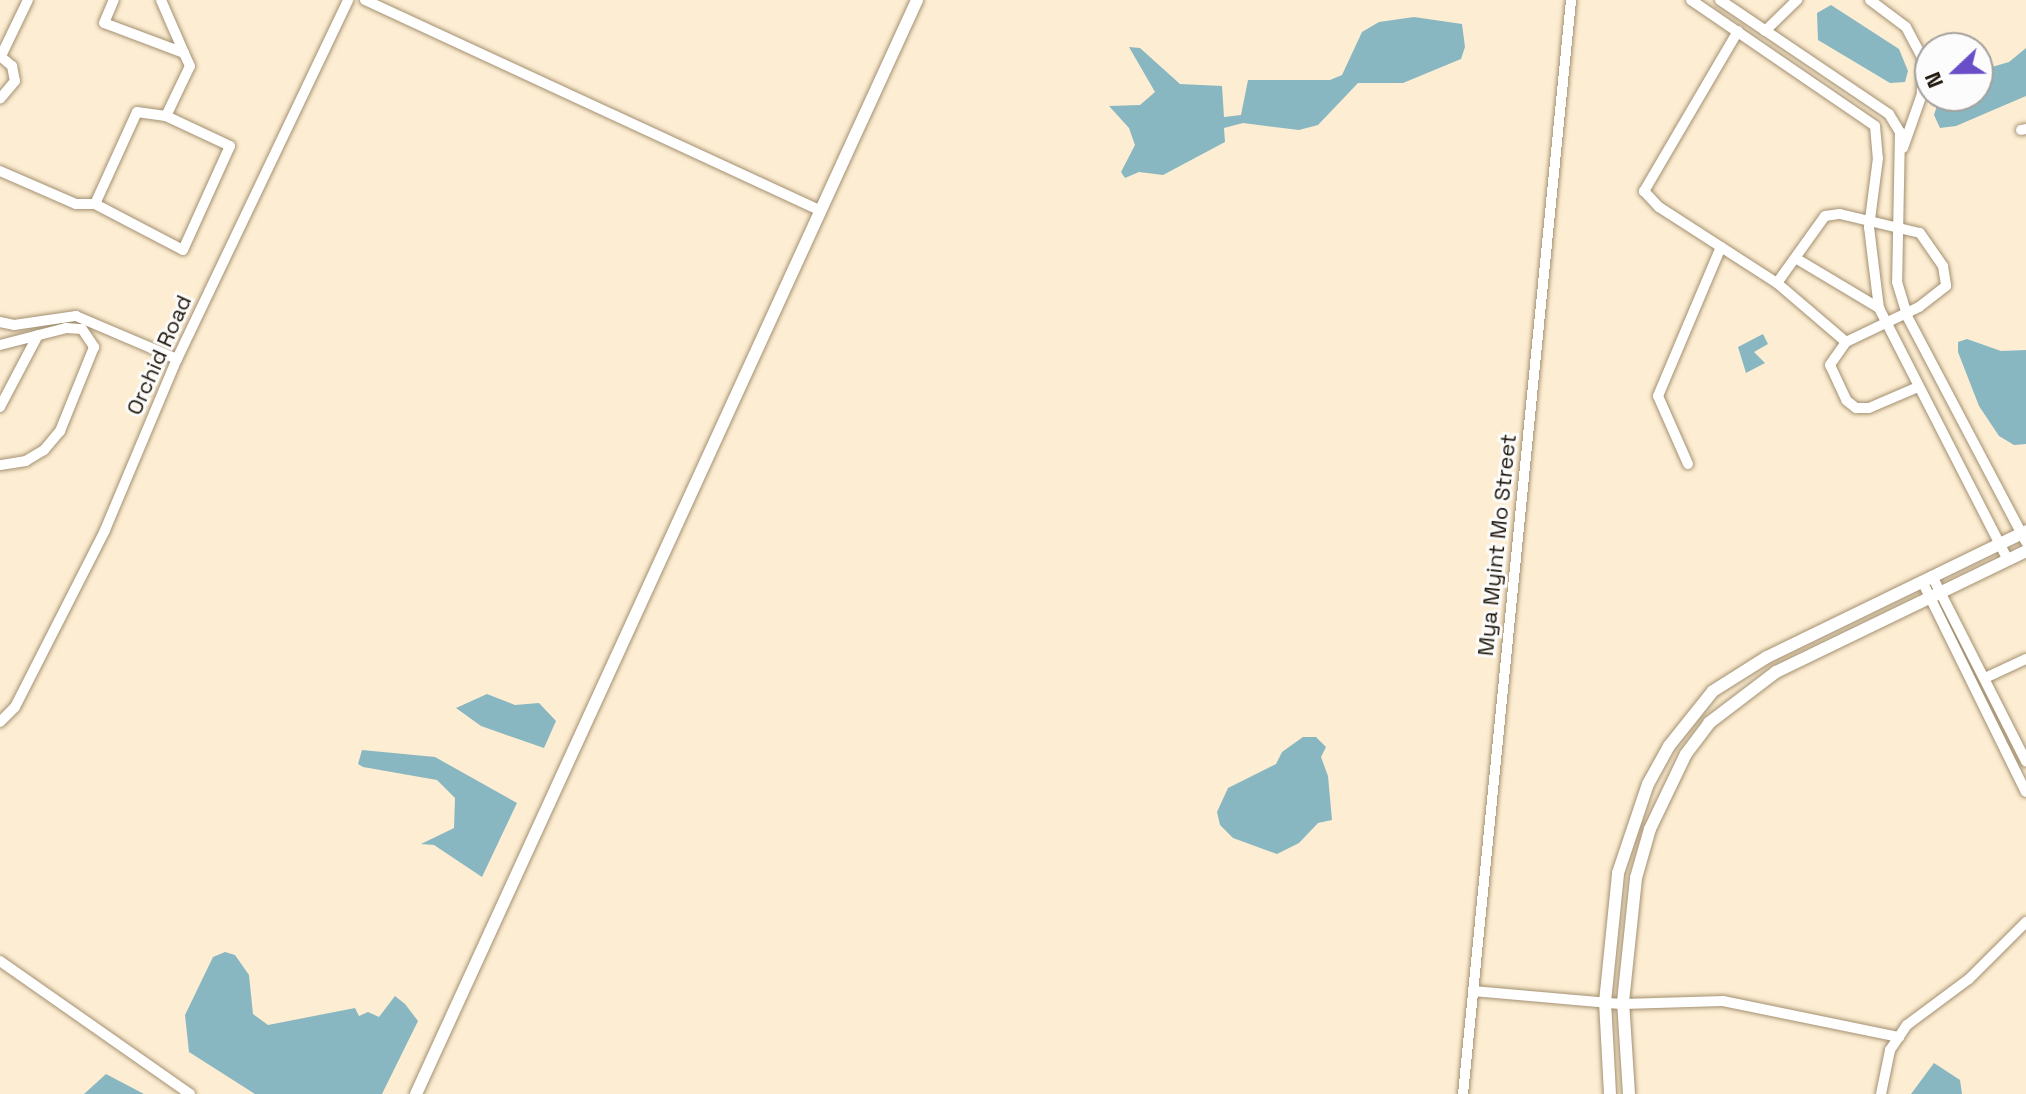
<!DOCTYPE html>
<style>
body{margin:0}
#map{position:relative;width:2026px;height:1094px;overflow:hidden;background:#fdedd2;font-family:"Space Grotesk",sans-serif}
div>[style]{position:absolute}
.water>*{inset:0;background:#88b7c2}
.roads{filter:drop-shadow(0 0 2px #a39071) drop-shadow(0 0 2px #a39071)}
.minor>*{height:10px;margin:-5px;padding:0 5px;transform-origin:5px;border-radius:5px;background:#fff}
.major>*{height:12px;margin:-6px;padding:0 6px;transform-origin:6px;border-radius:6px;background:#fff}
span{translate:-50% -50%;white-space:nowrap;text-align:center;line-height:1.15;-webkit-text-stroke:6px #fcfcfc;paint-order:stroke}
.street-label{font-size:22px;color:#1f170b}
.north{position:absolute;left:1914px;top:32px;width:80px;height:80px;box-sizing:border-box;background:#fcfcfc;border:2px solid #a4a09c;border-radius:50%;rotate:248deg;font-size:22px;font-weight:700;line-height:32px;text-align:center;color:#1f170b}
.north::after{content:'';display:block;margin:auto;width:28px;height:36px;background:#694ec7;clip-path:polygon(50% 0,100% 100%,50% 72%,0 100%)}
</style>
<div id="map">
<div class="water">
<div style="clip-path:polygon(1831px 5px,1899px 49px,1908px 71px,1905px 82px,1890px 83px,1818px 40px,1817px 13px)"></div>
<div style="clip-path:polygon(1414px 17px,1462px 24px,1465px 47px,1461px 59px,1403px 83px,1358px 83px,1318px 125px,1299px 130px,1243px 123px,1224px 128px,1225px 142px,1163px 175px,1139px 172px,1125px 178px,1121px 172px,1135px 145px,1129px 128px,1109px 106px,1140px 105px,1155px 92px,1129px 47px,1140px 48px,1180px 84px,1222px 86px,1224px 117px,1241px 115px,1248px 80px,1330px 80px,1342px 75px,1362px 32px,1379px 22px)"></div>
<div style="clip-path:polygon(2026px 48px,2026px 96px,1956px 126px,1940px 128px,1934px 115px,1940px 96px,1978px 96px,1978px 71px,2009px 62px)"></div>
<div style="clip-path:polygon(1763px 334px,1768px 344px,1754px 352px,1765px 363px,1746px 373px,1738px 347px)"></div>
<div style="clip-path:polygon(1967px 339px,2001px 351px,2026px 350px,2026px 444px,2014px 445px,1999px 436px,1979px 406px,1958px 352px,1958px 342px)"></div>
<div style="clip-path:polygon(487px 694px,515px 705px,539px 703px,556px 721px,544px 748px,481px 726px,456px 708px)"></div>
<div style="clip-path:polygon(1303px 737px,1316px 737px,1326px 747px,1321px 757px,1328px 776px,1332px 820px,1318px 823px,1299px 843px,1277px 854px,1233px 838px,1220px 825px,1217px 812px,1228px 788px,1276px 764px,1282px 752px)"></div>
<div style="clip-path:polygon(362px 750px,435px 757px,517px 803px,482px 877px,434px 845px,421px 844px,454px 828px,455px 798px,437px 780px,363px 767px,358px 764px)"></div>
<div style="clip-path:polygon(225px 952px,235px 955px,249px 975px,253px 1014px,268px 1025px,355px 1008px,359px 1016px,368px 1012px,379px 1017px,395px 996px,405px 1004px,418px 1021px,382px 1094px,255px 1094px,189px 1052px,185px 1015px,213px 957px)"></div>
<div style="clip-path:polygon(1934px 1063px,1960px 1080px,1962px 1094px,1911px 1094px)"></div>
<div style="clip-path:polygon(106px 1074px,144px 1094px,84px 1094px)"></div>
</div>
<div class="roads">
<div class="minor">
<div style="left:161px;top:0;width:58px;rotate:66.5deg"></div>
<div style="left:365px;top:0;width:500px;rotate:24.82deg"></div>
<div style="left:1691px;top:0;width:223px;rotate:34.4deg"></div>
<div style="left:1875px;top:126px;width:32px;rotate:85deg"></div>
<div style="left:1878px;top:158px;width:70px;rotate:97.4deg"></div>
<div style="left:1869px;top:227px;width:82px;rotate:83deg"></div>
<div style="left:1879px;top:308px;width:283px;rotate:62.9deg"></div>
<div style="left:1720px;top:0;width:204px;rotate:34deg"></div>
<div style="left:1889px;top:114px;width:21px;rotate:59deg"></div>
<div style="left:1900px;top:132px;width:150px;rotate:91.1deg"></div>
<div style="left:1897px;top:282px;width:38px;rotate:73deg"></div>
<div style="left:1908px;top:318px;width:253px;rotate:62.2deg"></div>
<div style="left:1870px;top:0;width:45px;rotate:36.9deg"></div>
<div style="left:1906px;top:27px;width:36px;rotate:62deg"></div>
<div style="left:1923px;top:59px;width:35px;rotate:92deg"></div>
<div style="left:1922px;top:94px;width:57px;rotate:109.4deg"></div>
<div style="left:1738px;top:31px;width:186px;rotate:120.4deg"></div>
<div style="left:1644px;top:191px;width:22px;rotate:47deg"></div>
<div style="left:1659px;top:207px;width:140px;rotate:32.8deg"></div>
<div style="left:1777px;top:283px;width:91px;rotate:40.5deg"></div>
<div style="left:1765px;top:31px;width:45px;rotate:-44.1deg"></div>
<div style="left:0;top:56px;width:16px;rotate:40deg"></div>
<div style="left:12px;top:66px;width:15px;rotate:79deg"></div>
<div style="left:15px;top:81px;width:23px;rotate:130deg"></div>
<div style="left:1px;top:56px;width:62px;rotate:-64.3deg"></div>
<div style="left:2021px;top:130px;width:5px;rotate:-11deg"></div>
<div style="left:0;top:171px;width:83px;rotate:23.5deg"></div>
<div style="left:76px;top:204px;width:19px"></div>
<div style="left:95px;top:204px;width:99px;rotate:27.6deg"></div>
<div style="left:183px;top:250px;width:114px;rotate:-65.7deg"></div>
<div style="left:230px;top:146px;width:71px;rotate:-154.9deg"></div>
<div style="left:166px;top:116px;width:55px;rotate:-64.4deg"></div>
<div style="left:190px;top:66px;width:14px;rotate:-115deg"></div>
<div style="left:184px;top:53px;width:85px;rotate:-159.4deg"></div>
<div style="left:104px;top:23px;width:25px;rotate:-67deg"></div>
<div style="left:95px;top:204px;width:101px;rotate:-65.5deg"></div>
<div style="left:137px;top:112px;width:29px;rotate:8deg"></div>
<div style="left:1797px;top:259px;width:96px;rotate:30.9deg"></div>
<div style="left:1777px;top:283px;width:82px;rotate:-54.4deg"></div>
<div style="left:1825px;top:216px;width:15px;rotate:-8deg"></div>
<div style="left:1840px;top:214px;width:82px;rotate:13.4deg"></div>
<div style="left:1920px;top:233px;width:40px;rotate:55.1deg"></div>
<div style="left:1943px;top:266px;width:20px;rotate:81deg"></div>
<div style="left:1946px;top:286px;width:34px;rotate:142deg"></div>
<div style="left:1919px;top:307px;width:81px;rotate:154.4deg"></div>
<div style="left:1846px;top:342px;width:28px;rotate:125deg"></div>
<div style="left:1830px;top:365px;width:38px;rotate:65deg"></div>
<div style="left:1846px;top:400px;width:13px;rotate:39deg"></div>
<div style="left:1856px;top:408px;width:13px"></div>
<div style="left:1869px;top:408px;width:53px;rotate:-23.2deg"></div>
<div style="left:0;top:322px;width:14px;rotate:12deg"></div>
<div style="left:14px;top:325px;width:63px;rotate:-8.3deg"></div>
<div style="left:76px;top:316px;width:110px;rotate:23.1deg"></div>
<div style="left:0;top:345px;width:68px;rotate:-14.4deg"></div>
<div style="left:66px;top:328px;width:16px;rotate:4deg"></div>
<div style="left:82px;top:329px;width:22px;rotate:56deg"></div>
<div style="left:94px;top:347px;width:91px;rotate:112deg"></div>
<div style="left:60px;top:431px;width:25px;rotate:130deg"></div>
<div style="left:44px;top:450px;width:21px;rotate:149deg"></div>
<div style="left:26px;top:461px;width:26px;rotate:171deg"></div>
<div style="left:0;top:407px;width:81px;rotate:-62.2deg"></div>
<div style="left:1688px;top:464px;width:74px;rotate:-113.8deg"></div>
<div style="left:1658px;top:396px;width:162px;rotate:-67.1deg"></div>
<div style="left:1932px;top:576px;width:208px;rotate:63.1deg"></div>
<div style="left:1922px;top:581px;width:235px;rotate:63.8deg"></div>
<div style="left:1985px;top:678px;width:45px;rotate:-24.9deg"></div>
<div style="left:0;top:722px;width:21px;rotate:-45deg"></div>
<div style="left:15px;top:707px;width:199px;rotate:-63deg"></div>
<div style="left:105px;top:530px;width:186px;rotate:-67.2deg"></div>
<div style="left:177px;top:359px;width:398px;rotate:-64.5deg"></div>
<div style="left:0;top:961px;width:232px;rotate:35deg"></div>
<div style="left:1473px;top:991px;width:151px;rotate:5deg"></div>
<div style="left:1623px;top:1004px;width:100px;rotate:-1.7deg"></div>
<div style="left:1723px;top:1001px;width:180px;rotate:11.6deg"></div>
<div style="left:1463px;top:1094px;width:1099px;rotate:-84.36deg"></div>
<div style="left:1881px;top:1094px;width:45px;rotate:-78.4deg"></div>
<div style="left:1890px;top:1050px;width:30px;rotate:-56deg"></div>
<div style="left:1907px;top:1025px;width:77px;rotate:-36.6deg"></div>
<div style="left:1969px;top:979px;width:81px;rotate:-45deg"></div>
</div>
<div class="major">
<div style="left:416px;top:1094px;width:1203px;rotate:-65.39deg"></div>
<div style="left:1610px;top:1094px;width:92px;rotate:-93.1deg"></div>
<div style="left:1605px;top:1002px;width:130px;rotate:-84.2deg"></div>
<div style="left:1618px;top:873px;width:94px;rotate:-71.4deg"></div>
<div style="left:1648px;top:784px;width:43px;rotate:-61.1deg"></div>
<div style="left:1669px;top:746px;width:70px;rotate:-51.3deg"></div>
<div style="left:1713px;top:691px;width:64px;rotate:-32.2deg"></div>
<div style="left:1767px;top:657px;width:288px;rotate:-25.9deg"></div>
<div style="left:1629px;top:1094px;width:92px;rotate:-93.7deg"></div>
<div style="left:1623px;top:1002px;width:125px;rotate:-84deg"></div>
<div style="left:1636px;top:878px;width:51px;rotate:-74.1deg"></div>
<div style="left:1650px;top:829px;width:83px;rotate:-64.4deg"></div>
<div style="left:1686px;top:754px;width:39px;rotate:-53deg"></div>
<div style="left:1709px;top:723px;width:84px;rotate:-37.3deg"></div>
<div style="left:1776px;top:672px;width:278px;rotate:-25.8deg"></div>
</div>
</div>
<div class="street-label">
<span style="left:159px;top:355px;rotate:-66deg">Orchid Road</span>
<span style="left:1497px;top:545px;rotate:-84deg">Mya Myint Mo Street</span>
</div>
<div class="north">N</div>
</div>
